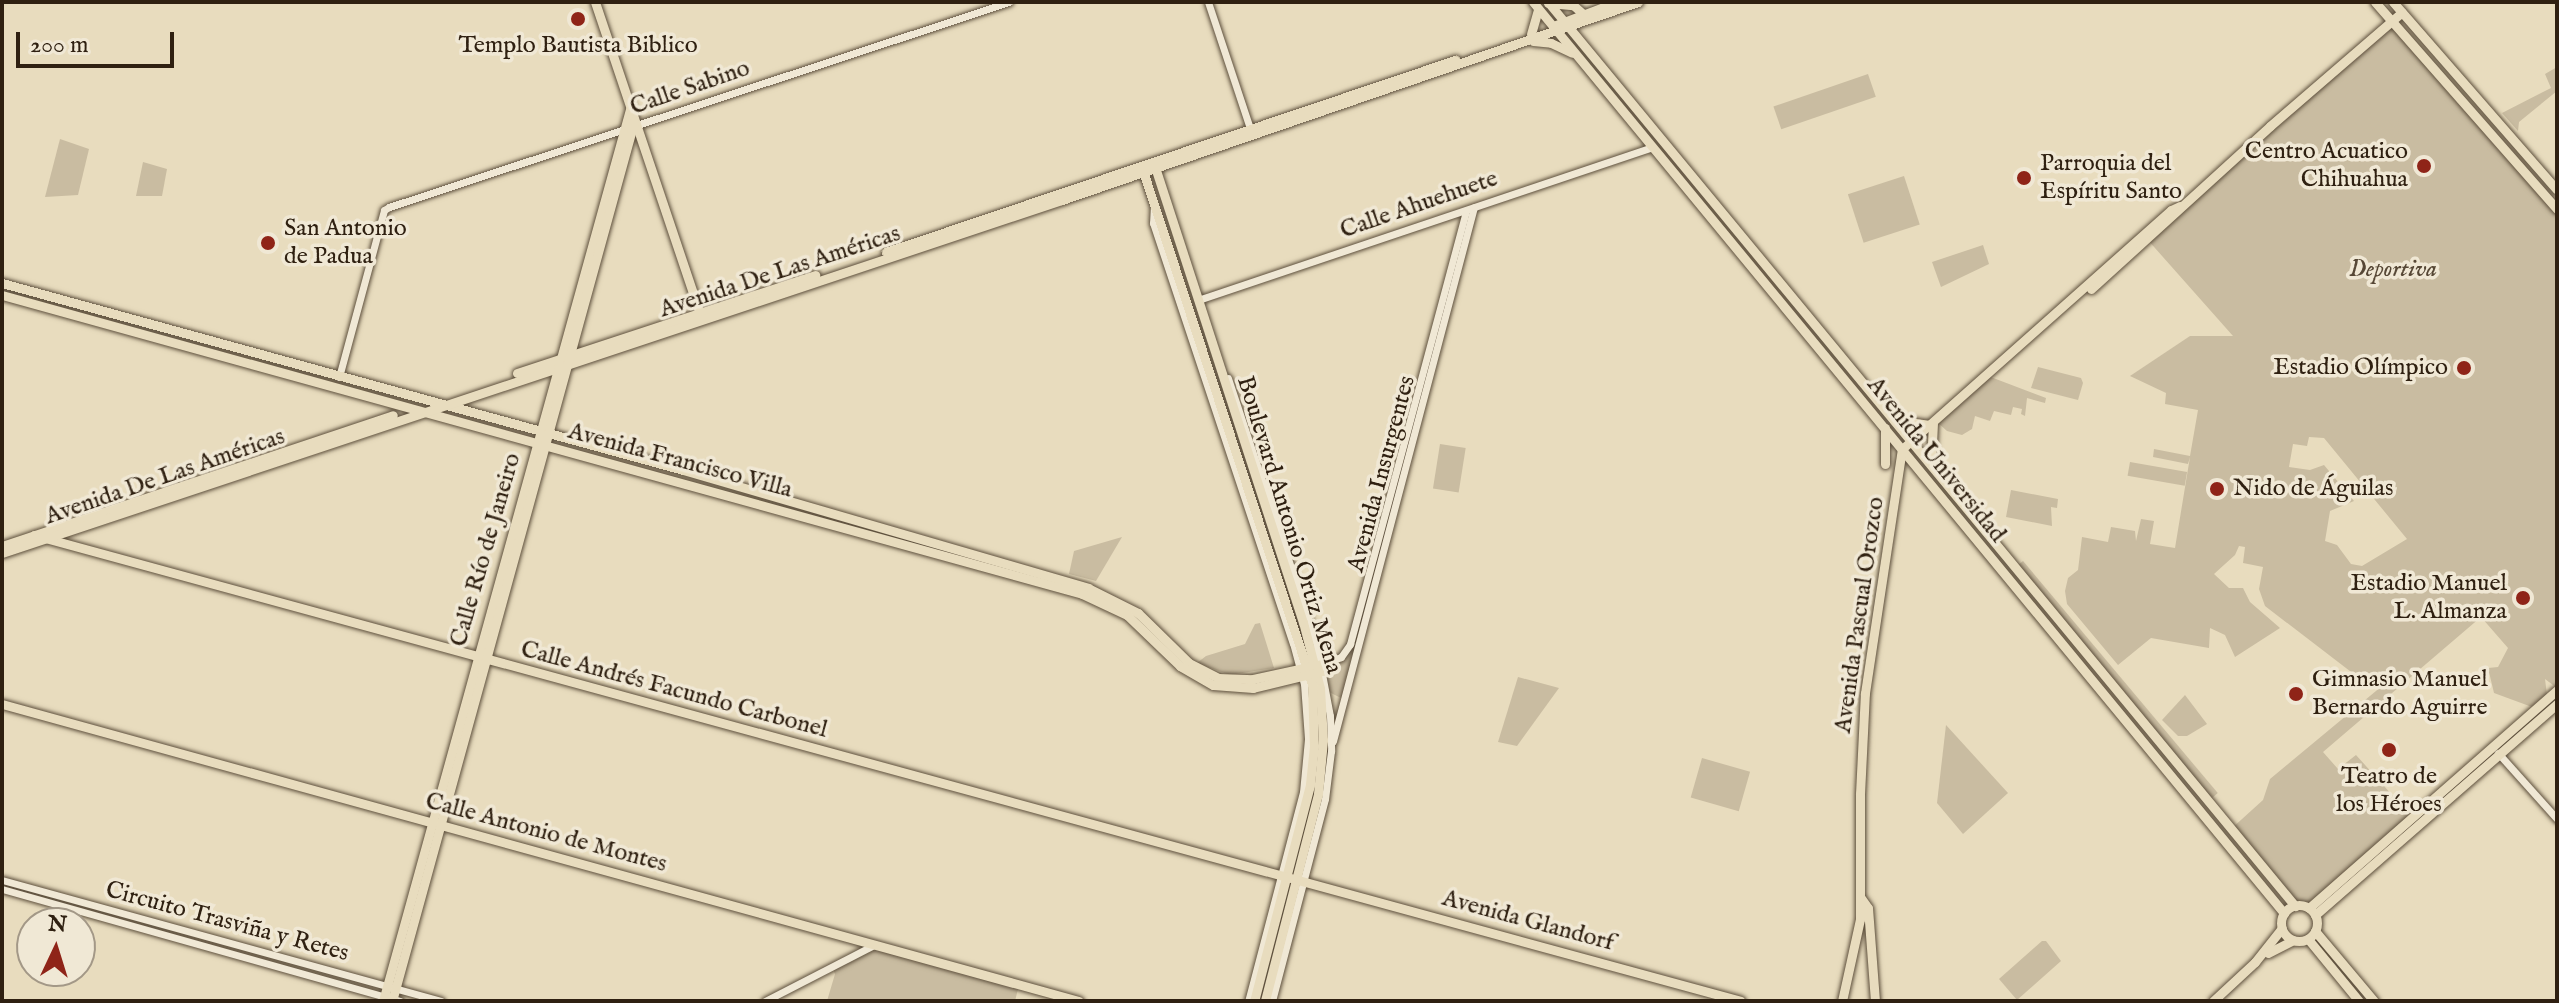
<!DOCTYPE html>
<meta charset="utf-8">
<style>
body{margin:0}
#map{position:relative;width:2559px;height:1003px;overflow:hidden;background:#e8dcbe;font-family:"IM FELL English",serif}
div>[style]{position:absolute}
.green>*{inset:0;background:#c9bca1;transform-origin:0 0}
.roads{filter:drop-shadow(0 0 2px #5d4f3c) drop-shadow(0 0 2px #5d4f3c)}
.minor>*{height:7px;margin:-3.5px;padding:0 3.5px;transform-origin:3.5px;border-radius:3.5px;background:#f0e8d5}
.major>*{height:9px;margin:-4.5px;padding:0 4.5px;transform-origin:4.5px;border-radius:4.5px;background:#e8dcbe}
.major>.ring{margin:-4.5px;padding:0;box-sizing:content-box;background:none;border:9px solid #e8dcbe;border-radius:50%}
.dots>*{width:22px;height:22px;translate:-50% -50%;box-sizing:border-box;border:4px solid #f0e8d5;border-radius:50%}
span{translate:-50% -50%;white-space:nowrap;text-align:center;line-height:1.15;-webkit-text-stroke:7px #f0e8d5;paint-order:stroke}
.poi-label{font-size:24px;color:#2f2011}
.right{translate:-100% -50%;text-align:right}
.left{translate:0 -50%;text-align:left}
.street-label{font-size:24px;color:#2f2011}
.park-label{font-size:24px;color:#564735;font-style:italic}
.frame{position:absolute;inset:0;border:4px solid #2f2011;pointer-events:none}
.north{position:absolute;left:16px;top:907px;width:80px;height:80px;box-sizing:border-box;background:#f0e8d5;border:2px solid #a39887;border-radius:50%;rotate:4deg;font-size:22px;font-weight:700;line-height:32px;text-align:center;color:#2f2011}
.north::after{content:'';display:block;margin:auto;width:28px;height:36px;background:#8f2418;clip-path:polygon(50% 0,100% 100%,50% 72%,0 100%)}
.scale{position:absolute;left:16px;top:32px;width:158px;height:36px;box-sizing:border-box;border:4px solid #2f2011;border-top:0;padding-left:10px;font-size:24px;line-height:28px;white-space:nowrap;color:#2f2011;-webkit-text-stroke:6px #f0e8d5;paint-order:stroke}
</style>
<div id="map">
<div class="green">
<div style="clip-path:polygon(evenodd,2391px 21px,2557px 209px,2557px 688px,2545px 679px,2547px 695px,2532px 707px,2494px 693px,2488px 668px,2498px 667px,2508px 648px,2481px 617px,2323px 752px,2338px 769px,2356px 755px,2412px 817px,2309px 908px,2295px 906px,2231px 829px,2263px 800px,2270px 779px,2388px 681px,2372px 688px,2265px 606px,2259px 589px,2263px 567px,2243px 563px,2245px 547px,2239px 546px,2235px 555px,2214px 574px,2229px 588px,2243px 588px,2250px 602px,2280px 628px,2235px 657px,2225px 635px,2210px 628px,2209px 648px,2151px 638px,2118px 665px,2067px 604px,2065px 591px,2068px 578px,2078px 570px,2082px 537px,2108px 542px,2111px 527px,2135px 531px,2136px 541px,2141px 519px,2154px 521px,2150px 544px,2175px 548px,2190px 457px,2188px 464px,2153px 457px,2154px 449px,2190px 456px,2198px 410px,2165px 404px,2166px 393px,2130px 376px,2190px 336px,2233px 336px,2147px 239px,2391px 21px,2309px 437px,2324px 438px,2407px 539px,2362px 566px,2351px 564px,2337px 545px,2325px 541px,2330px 511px,2354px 501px,2324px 465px,2310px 470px,2289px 467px,2293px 444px,2307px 446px,2309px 437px)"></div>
<div style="clip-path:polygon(2557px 67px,2557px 91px,2519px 122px,2518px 131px,2502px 113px,2551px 88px,2545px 74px)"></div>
<div style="left:1868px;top:74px;width:24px;height:100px;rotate:71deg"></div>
<div style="clip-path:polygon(60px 139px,89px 149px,78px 195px,45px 197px)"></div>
<div style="clip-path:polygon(143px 162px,167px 169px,162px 196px,136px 196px)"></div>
<div style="left:1904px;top:176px;width:51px;height:59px;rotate:72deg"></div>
<div style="clip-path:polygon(1983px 245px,1989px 264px,1941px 287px,1932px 262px)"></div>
<div style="clip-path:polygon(2038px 367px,2081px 378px,2083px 383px,2078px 400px,2031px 388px)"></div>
<div style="clip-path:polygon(1988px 376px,2046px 398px,2045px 403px,2027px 398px,2025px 416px,2021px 414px,2022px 409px,2013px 407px,2011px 415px,1994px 411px,1990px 421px,1975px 416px,1972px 429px,1962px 435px,1947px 431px,1936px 421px)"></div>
<div style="left:1440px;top:444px;width:26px;height:45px;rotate:9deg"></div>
<div style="left:2130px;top:462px;width:58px;height:14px;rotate:10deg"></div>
<div style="clip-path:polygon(2011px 490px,2058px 499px,2057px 508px,2051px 507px,2052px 526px,2006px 517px)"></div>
<div style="clip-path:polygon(1122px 537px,1096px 581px,1069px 574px,1074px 551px)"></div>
<div style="left:2023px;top:561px;width:303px;height:9px;rotate:50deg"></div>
<div style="clip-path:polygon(1366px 614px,1343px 699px,1327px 691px,1322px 664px,1341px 657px,1357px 619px)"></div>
<div style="clip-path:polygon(1260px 623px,1274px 668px,1230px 675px,1197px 663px,1206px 656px,1245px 644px,1255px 624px)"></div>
<div style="clip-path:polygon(1518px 677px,1559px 688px,1517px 746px,1498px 742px)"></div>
<div style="clip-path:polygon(2185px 695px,2207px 724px,2187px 736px,2178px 736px,2162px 720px)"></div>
<div style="clip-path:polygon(1946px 725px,2008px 793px,1963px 834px,1937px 803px)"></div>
<div style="left:1702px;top:758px;width:50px;height:41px;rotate:16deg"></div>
<div style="clip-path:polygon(2042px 941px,2046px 941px,2061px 961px,2017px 1000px,1999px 979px)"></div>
<div style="clip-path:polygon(875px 945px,1019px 985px,1015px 1001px,827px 1001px,835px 974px,832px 967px)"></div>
</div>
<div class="roads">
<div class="minor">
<div style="left:1208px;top:2px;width:133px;rotate:71.6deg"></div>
<div style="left:1154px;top:205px;width:18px;rotate:93deg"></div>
<div style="left:1153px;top:223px;width:443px;rotate:71.6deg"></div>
<div style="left:1293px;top:643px;width:42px;rotate:75deg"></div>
<div style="left:1304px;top:684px;width:55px;rotate:85.8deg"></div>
<div style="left:1308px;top:739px;width:53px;rotate:95.4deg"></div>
<div style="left:1303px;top:792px;width:216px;rotate:104.7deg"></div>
<div style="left:1198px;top:300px;width:479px;rotate:-18.6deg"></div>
<div style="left:339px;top:377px;width:173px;rotate:-74.9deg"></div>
<div style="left:384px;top:210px;width:6px;rotate:-31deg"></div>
<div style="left:389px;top:207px;width:653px;rotate:-18.3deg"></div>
<div style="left:1228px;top:378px;width:278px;rotate:71.6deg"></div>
<div style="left:1316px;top:642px;width:75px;rotate:79.3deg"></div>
<div style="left:1330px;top:716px;width:35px;rotate:88deg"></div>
<div style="left:1331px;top:751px;width:48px;rotate:97.1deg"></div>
<div style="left:1325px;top:799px;width:209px;rotate:104.7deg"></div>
<div style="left:1322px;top:664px;width:20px;rotate:-20deg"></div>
<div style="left:1341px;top:657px;width:16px;rotate:-55deg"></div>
<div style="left:1350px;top:644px;width:449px;rotate:-75deg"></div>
<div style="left:1333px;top:741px;width:552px;rotate:-75.21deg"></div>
<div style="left:2498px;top:753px;width:89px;rotate:48.2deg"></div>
<div style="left:2px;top:880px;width:455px;rotate:15.4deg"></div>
<div style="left:2px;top:889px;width:413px;rotate:15.7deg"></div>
<div style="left:765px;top:1001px;width:123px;rotate:-27.2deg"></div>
</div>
<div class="major">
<div style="left:595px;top:2px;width:332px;rotate:71.4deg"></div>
<div style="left:1533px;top:2px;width:1181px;rotate:50.5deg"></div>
<div style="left:1548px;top:2px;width:1173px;rotate:50.43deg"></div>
<div style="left:2375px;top:2px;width:276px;rotate:48.7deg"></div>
<div style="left:2393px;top:2px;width:249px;rotate:48.9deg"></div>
<div style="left:1548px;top:3px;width:25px;rotate:5deg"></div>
<div style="left:1573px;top:5px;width:13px;rotate:42deg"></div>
<div style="left:1556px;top:25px;width:65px;rotate:-20.7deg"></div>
<div style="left:1531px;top:34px;width:26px;rotate:-74deg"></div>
<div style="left:1533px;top:41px;width:18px;rotate:6deg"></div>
<div style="left:1551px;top:43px;width:23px;rotate:25deg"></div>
<div style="left:1154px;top:164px;width:482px;rotate:72deg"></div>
<div style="left:1303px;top:622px;width:68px;rotate:75.6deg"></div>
<div style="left:1320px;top:688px;width:52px;rotate:86.7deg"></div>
<div style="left:1323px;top:740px;width:54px;rotate:95.3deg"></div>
<div style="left:1318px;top:794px;width:214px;rotate:104.4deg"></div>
<div style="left:1142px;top:168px;width:543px;rotate:71.77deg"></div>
<div style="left:1312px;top:684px;width:62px;rotate:88.2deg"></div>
<div style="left:1314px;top:746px;width:39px;rotate:96deg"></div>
<div style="left:1310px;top:785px;width:223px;rotate:104.5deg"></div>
<div style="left:886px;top:252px;width:601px;rotate:-18.65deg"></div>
<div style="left:2px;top:283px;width:706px;rotate:15.35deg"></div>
<div style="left:683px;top:470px;width:422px;rotate:16.2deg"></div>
<div style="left:1088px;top:588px;width:56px;rotate:26.6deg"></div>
<div style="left:1138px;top:613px;width:71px;rotate:44.4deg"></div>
<div style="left:1189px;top:663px;width:33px;rotate:27deg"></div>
<div style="left:1218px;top:678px;width:35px;rotate:2deg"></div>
<div style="left:1253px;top:679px;width:71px;rotate:-12.3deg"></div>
<div style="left:2091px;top:289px;width:242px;rotate:-42.3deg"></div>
<div style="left:2270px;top:126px;width:174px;rotate:-40.8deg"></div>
<div style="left:2px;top:295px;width:1121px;rotate:15.47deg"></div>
<div style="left:1082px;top:594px;width:50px;rotate:25deg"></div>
<div style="left:1127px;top:615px;width:74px;rotate:43.9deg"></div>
<div style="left:1180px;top:666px;width:38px;rotate:30deg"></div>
<div style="left:1213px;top:685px;width:40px;rotate:4.3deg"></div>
<div style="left:1253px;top:688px;width:72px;rotate:-13.7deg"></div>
<div style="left:517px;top:373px;width:314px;rotate:-18.2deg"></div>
<div style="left:1894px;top:420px;width:36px;rotate:8deg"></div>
<div style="left:1885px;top:428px;width:36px;rotate:90deg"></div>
<div style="left:1931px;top:465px;width:42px;rotate:-87.3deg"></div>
<div style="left:34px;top:535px;width:1769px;rotate:15.27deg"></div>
<div style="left:2px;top:546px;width:412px;rotate:-18.5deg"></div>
<div style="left:2px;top:553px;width:1117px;rotate:-18.42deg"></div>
<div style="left:1062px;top:200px;width:609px;rotate:-18.97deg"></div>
<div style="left:2px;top:704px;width:1117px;rotate:15.42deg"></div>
<div style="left:1861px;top:898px;width:12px;rotate:55deg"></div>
<div style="left:1868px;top:908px;width:93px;rotate:85.7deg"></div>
<div class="ring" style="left:2281px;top:905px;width:27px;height:27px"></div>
<div style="left:2309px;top:908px;width:330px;rotate:-41.3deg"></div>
<div style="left:2315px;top:915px;width:321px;rotate:-41.1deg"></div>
<div style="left:2315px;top:931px;width:92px;rotate:49.9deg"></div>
<div style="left:2308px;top:939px;width:80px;rotate:50.6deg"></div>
<div style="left:2268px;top:953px;width:28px;rotate:-27deg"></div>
<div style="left:383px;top:1001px;width:926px;rotate:-74.52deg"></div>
<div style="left:392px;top:1001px;width:912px;rotate:-74.61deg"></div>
<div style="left:1842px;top:1001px;width:84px;rotate:-77.6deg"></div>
<div style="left:1860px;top:919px;width:125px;rotate:-90deg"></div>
<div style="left:1860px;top:794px;width:101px;rotate:-87.2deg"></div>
<div style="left:1865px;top:693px;width:247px;rotate:-81.4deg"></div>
<div style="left:1902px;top:449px;width:360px;rotate:-41.6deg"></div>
<div style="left:2171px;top:210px;width:10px;rotate:-24deg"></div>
<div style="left:2213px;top:1001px;width:57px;rotate:-42.9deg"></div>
<div style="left:2255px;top:962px;width:43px;rotate:-51.5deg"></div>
</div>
</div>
<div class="dots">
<div style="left:578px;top:19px;background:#8f2418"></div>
<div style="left:2424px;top:166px;background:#8f2418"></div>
<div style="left:2024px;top:178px;background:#8f2418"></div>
<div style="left:268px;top:243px;background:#8f2418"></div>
<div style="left:2464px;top:368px;background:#8f2418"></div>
<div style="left:2217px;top:489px;background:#8f2418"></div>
<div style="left:2523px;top:598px;background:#8f2418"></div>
<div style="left:2296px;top:694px;background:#8f2418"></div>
<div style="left:2389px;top:750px;background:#8f2418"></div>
</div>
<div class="poi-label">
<span style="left:578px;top:46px">Templo Bautista Biblico</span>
<span class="right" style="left:2408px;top:166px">Centro Acuatico<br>Chihuahua</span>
<span class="left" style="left:2040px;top:178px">Parroquia del<br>Espíritu Santo</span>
<span class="left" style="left:284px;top:243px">San Antonio<br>de Padua</span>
<span class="right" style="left:2448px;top:368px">Estadio Olímpico</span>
<span class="left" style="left:2233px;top:489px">Nido de Águilas</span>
<span class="right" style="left:2507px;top:598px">Estadio Manuel<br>L. Almanza</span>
<span class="left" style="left:2312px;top:694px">Gimnasio Manuel<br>Bernardo Aguirre</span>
<span style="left:2389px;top:791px">Teatro de<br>los Héroes</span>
</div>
<div class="street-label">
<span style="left:690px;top:88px;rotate:-19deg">Calle Sabino</span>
<span style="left:1419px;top:205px;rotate:-19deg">Calle Ahuehuete</span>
<span style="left:780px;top:272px;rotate:-18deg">Avenida De Las Américas</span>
<span style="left:1936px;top:460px;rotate:51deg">Avenida Universidad</span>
<span style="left:680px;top:461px;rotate:15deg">Avenida Francisco Villa</span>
<span style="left:1382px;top:474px;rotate:-75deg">Avenida Insurgentes</span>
<span style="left:165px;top:477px;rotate:-19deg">Avenida De Las Américas</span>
<span style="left:1289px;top:525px;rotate:73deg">Boulevard Antonio Ortiz Mena</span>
<span style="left:486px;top:550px;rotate:-74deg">Calle Río de Janeiro</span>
<span style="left:1860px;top:615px;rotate:-82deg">Avenida Pascual Orozco</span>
<span style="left:674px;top:690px;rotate:15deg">Calle Andrés Facundo Carbonel</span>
<span style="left:546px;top:833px;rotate:15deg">Calle Antonio de Montes</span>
<span style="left:1528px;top:921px;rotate:15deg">Avenida Glandorf</span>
<span style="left:227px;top:922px;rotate:15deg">Circuito Trasviña y Retes</span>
</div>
<div class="park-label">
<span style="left:2393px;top:270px">Deportiva</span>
</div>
<div class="frame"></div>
<div class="north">N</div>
<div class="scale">200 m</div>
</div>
